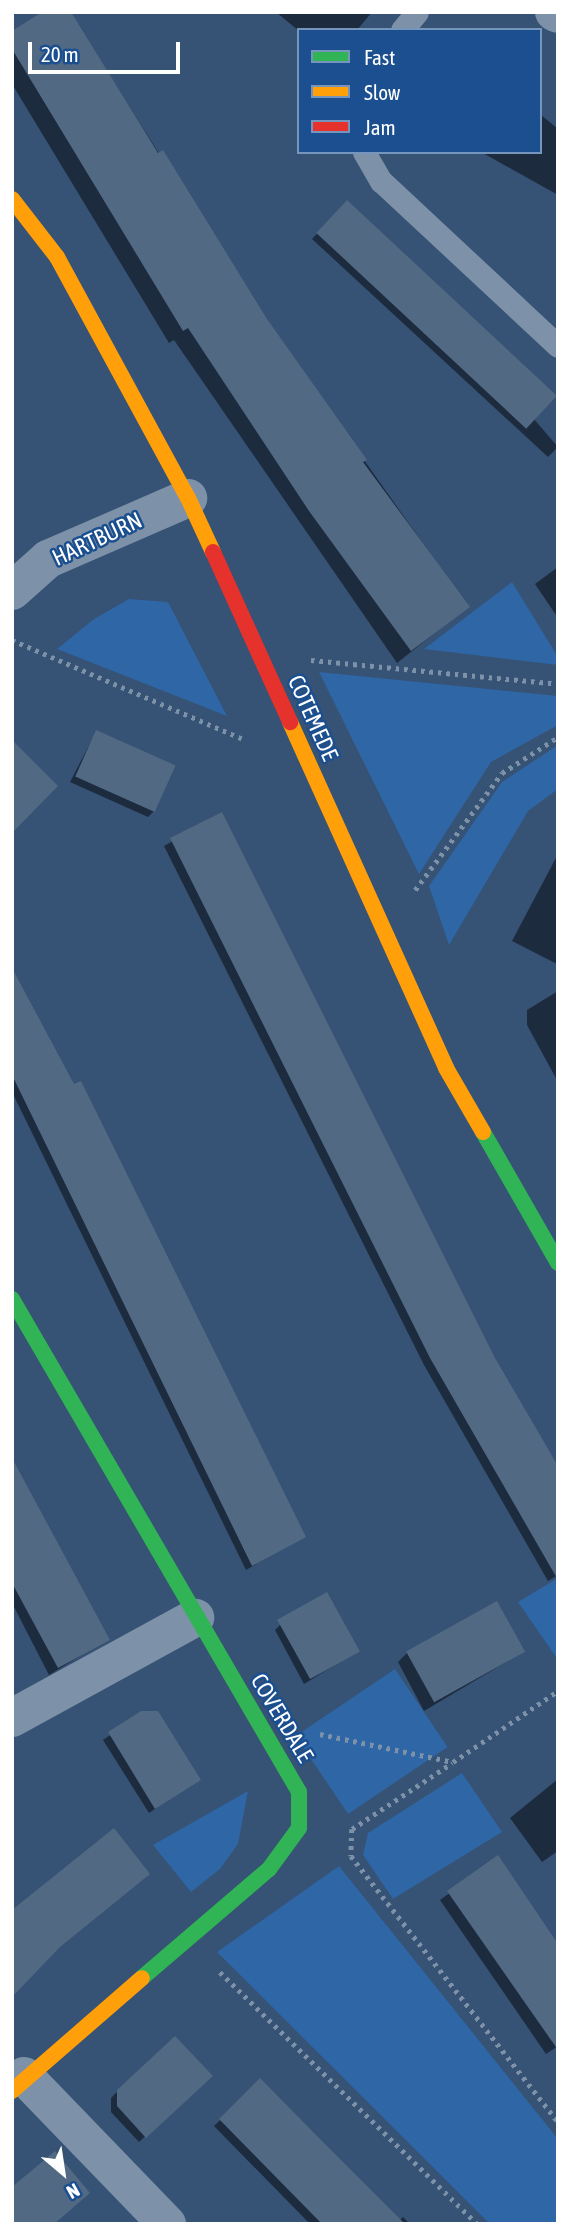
<!DOCTYPE html>
<style>
body{margin:0}
#map{position:relative;width:570px;height:2236px;overflow:hidden;background:#365274;font-family:"Asap Condensed",sans-serif}
div>[style]{position:absolute}
.green>*{inset:0;background:#2f66a5;transform-origin:0 0}
.shadow>*{inset:0;background:#0007}
.building>*{inset:0;background:#526984;transform-origin:0 0}
.path>*{height:4.5px;margin-top:-2.25px;transform-origin:0;background:repeating-linear-gradient(90deg,#7d92a8 0 3.5px,transparent 0 8.5px)}
.lane>*{height:23px;margin:-11.5px;padding:0 11.5px;transform-origin:11.5px;border-radius:11.5px;background:#7d92a8}
.street>*{height:38px;margin:-19px;padding:0 19px;transform-origin:19px;border-radius:19px;background:#7d92a8}
.fast>*{height:16px;margin:-8px;padding:0 8px;transform-origin:8px;border-radius:8px;background:#30b455}
.slow>*{height:16px;margin:-8px;padding:0 8px;transform-origin:8px;border-radius:8px;background:#ff9f0a}
.jam>*{height:16px;margin:-8px;padding:0 8px;transform-origin:8px;border-radius:8px;background:#e5322d}
span{translate:-50% -50%;white-space:nowrap;text-align:center;line-height:1.15;-webkit-text-stroke:5px #1b4f8f;paint-order:stroke}
.street-label{font-size:23px;color:#fff}
.frame{position:absolute;inset:0;border:14px solid #fff;pointer-events:none}
.legend{position:absolute;left:297px;top:28px;width:245px;height:126px;box-sizing:border-box;background:#1b4f8f;border:2px solid #7695bc;margin:0;padding:9px 12px;list-style:none;font-size:21px;color:#fff}
.legend li{display:flex;align-items:center;gap:14px;height:35px}
.legend b{width:35px;border:2px solid #7695bc}
.north{position:absolute;left:28px;top:2138px;width:70px;height:70px;-webkit-text-stroke:5px #1b4f8f;paint-order:stroke;rotate:151deg;font-size:19px;font-weight:700;line-height:28px;text-align:center;color:#fff}
.north::after{content:'';display:block;margin:auto;width:24px;height:32px;background:#fff;clip-path:polygon(50% 0,100% 100%,50% 72%,0 100%)}
.scale{position:absolute;left:28px;top:42px;width:152px;height:32px;box-sizing:border-box;border:4px solid #fff;border-top:0;padding-left:9px;font-size:21px;line-height:24px;white-space:nowrap;color:#fff;-webkit-text-stroke:5px #1b4f8f;paint-order:stroke}
</style>
<div id="map">
<div class="green">
<div style="clip-path:polygon(512px 582px,558px 657px,558px 665px,424px 649px)"></div>
<div style="clip-path:polygon(129px 599px,168px 602px,227px 716px,57px 649px,94px 619px)"></div>
<div style="clip-path:polygon(319px 672px,558px 696px,558px 725px,491px 762px,419px 874px)"></div>
<div style="clip-path:polygon(558px 745px,558px 789px,528px 811px,449px 945px,429px 886px,502px 782px)"></div>
<div style="clip-path:polygon(558px 1578px,558px 1660px,518px 1602px)"></div>
<div style="left:395px;top:1669px;width:94px;height:120px;rotate:56deg"></div>
<div style="clip-path:polygon(462px 1773px,502px 1832px,393px 1899px,363px 1855px,368px 1833px)"></div>
<div style="clip-path:polygon(248px 1791px,238px 1844px,220px 1869px,191px 1892px,153px 1845px)"></div>
<div style="clip-path:polygon(339px 1866px,558px 2139px,558px 2224px,490px 2224px,217px 1952px)"></div>
</div>
<div class="shadow">
<div style="clip-path:polygon(69px 12px,265px 320px,468px 607px,397px 663px,174px 340px,169px 343px,12px 84px,12px 33px)"></div>
<div style="clip-path:polygon(276px 12px,372px 12px,357px 30px,299px 31px)"></div>
<div style="clip-path:polygon(540px 114px,558px 129px,558px 195px,481px 152px,540px 152px)"></div>
<div style="clip-path:polygon(347px 202px,558px 447px,548px 457px,312px 239px)"></div>
<div style="clip-path:polygon(558px 567px,558px 618px,535px 584px)"></div>
<div style="clip-path:polygon(96px 732px,154px 811px,148px 817px,70px 782px)"></div>
<div style="clip-path:polygon(221px 814px,558px 1575px,548px 1581px,424px 1365px,164px 846px)"></div>
<div style="clip-path:polygon(558px 854px,558px 964px,557px 964px,512px 941px)"></div>
<div style="clip-path:polygon(12px 971px,304px 1536px,246px 1570px,12px 1092px)"></div>
<div style="clip-path:polygon(558px 991px,558px 1082px,527px 1025px,527px 1010px)"></div>
<div style="clip-path:polygon(12px 1460px,108px 1639px,49px 1675px,12px 1603px)"></div>
<div style="clip-path:polygon(281px 1624px,358px 1651px,304px 1684px,275px 1630px)"></div>
<div style="clip-path:polygon(523px 1652px,424px 1711px,398px 1662px,407px 1653px)"></div>
<div style="clip-path:polygon(142px 1713px,199px 1779px,149px 1813px,103px 1740px)"></div>
<div style="clip-path:polygon(558px 1779px,558px 1851px,542px 1862px,510px 1818px)"></div>
<div style="clip-path:polygon(498px 1858px,558px 2046px,546px 2054px,440px 1900px)"></div>
<div style="clip-path:polygon(210px 2076px,139px 2142px,111px 2112px,111px 2098px,118px 2091px)"></div>
<div style="clip-path:polygon(260px 2081px,399px 2221px,403px 2217px,410px 2224px,310px 2224px,214px 2126px)"></div>
</div>
<div class="building">
<div style="clip-path:polygon(42px 12px,71px 12px,158px 153px,163px 150px,267px 319px,367px 460px,363px 462px,470px 607px,411px 651px,309px 511px,188px 328px,183px 331px,12px 49px,12px 31px)"></div>
<div style="left:347px;top:200px;width:287px;height:45px;rotate:43deg"></div>
<div style="left:96px;top:730px;width:87px;height:51px;rotate:24deg"></div>
<div style="clip-path:polygon(12px 740px,58px 786px,12px 833px)"></div>
<div style="clip-path:polygon(222px 812px,495px 1358px,558px 1466px,558px 1580px,430px 1358px,170px 838px)"></div>
<div style="clip-path:polygon(12px 968px,74px 1084px,81px 1081px,306px 1537px,252px 1566px,12px 1075px)"></div>
<div style="clip-path:polygon(12px 1458px,110px 1640px,58px 1668px,12px 1583px)"></div>
<div style="left:327px;top:1592px;width:68px;height:57px;rotate:61deg"></div>
<div style="left:497px;top:1601px;width:58px;height:104px;rotate:61deg"></div>
<div style="clip-path:polygon(141px 1711px,158px 1711px,201px 1780px,155px 1809px,108px 1732px)"></div>
<div style="clip-path:polygon(114px 1828px,150px 1874px,60px 1947px,12px 1997px,12px 1910px)"></div>
<div style="clip-path:polygon(498px 1855px,558px 1944px,558px 2050px,447px 1891px)"></div>
<div style="clip-path:polygon(175px 2036px,213px 2076px,146px 2138px,117px 2106px,117px 2090px)"></div>
<div style="clip-path:polygon(260px 2078px,323px 2142px,405px 2224px,322px 2224px,219px 2119px)"></div>
<div style="clip-path:polygon(55px 2151px,90px 2193px,54px 2224px,12px 2224px,12px 2187px)"></div>
</div>
<div class="path">
<div style="left:12px;top:640px;width:254px;rotate:23.2deg"></div>
<div style="left:311px;top:660px;width:248px;rotate:5.5deg"></div>
<div style="left:415px;top:890px;width:146px;rotate:-53.4deg"></div>
<div style="left:502px;top:773px;width:67px;rotate:-32.7deg"></div>
<div style="left:320px;top:1734px;width:136px;rotate:11.9deg"></div>
<div style="left:453px;top:1762px;width:127px;rotate:-34.1deg"></div>
<div style="left:352px;top:1829px;width:27px;rotate:92deg"></div>
<div style="left:351px;top:1856px;width:337px;rotate:52.1deg"></div>
<div style="left:352px;top:1829px;width:120px;rotate:-33.4deg"></div>
<div style="left:220px;top:1972px;width:360px;rotate:44.4deg"></div>
</div>
<div class="lane">
<div style="left:402px;top:30px;width:23px;rotate:-50deg"></div>
<div style="left:364px;top:152px;width:34px;rotate:60deg"></div>
<div style="left:381px;top:181px;width:242px;rotate:43deg"></div>
</div>
<div class="street">
<div style="left:554px;top:12px;width:4px;rotate:27deg"></div>
<div style="left:12px;top:591px;width:48px;rotate:-41.6deg"></div>
<div style="left:48px;top:559px;width:153px;rotate:-23.5deg"></div>
<div style="left:12px;top:1718px;width:209px;rotate:-28.7deg"></div>
<div style="left:24px;top:2076px;width:206px;rotate:46deg"></div>
</div>
<div class="fast">
<div style="left:483px;top:1132px;width:151px;rotate:60.2deg"></div>
<div style="left:12px;top:1299px;width:570px;rotate:59.79deg"></div>
<div style="left:299px;top:1792px;width:36px;rotate:90deg"></div>
<div style="left:299px;top:1828px;width:51px;rotate:126.2deg"></div>
<div style="left:269px;top:1869px;width:167px;rotate:139.4deg"></div>
</div>
<div class="slow">
<div style="left:12px;top:199px;width:73px;rotate:52.2deg"></div>
<div style="left:57px;top:257px;width:274px;rotate:61.5deg"></div>
<div style="left:188px;top:498px;width:60px;rotate:65.2deg"></div>
<div style="left:290px;top:722px;width:380px;rotate:65.7deg"></div>
<div style="left:446px;top:1068px;width:74px;rotate:60deg"></div>
<div style="left:12px;top:2091px;width:172px;rotate:-41deg"></div>
</div>
<div class="jam">
<div style="left:213px;top:552px;width:187px;rotate:65.6deg"></div>
</div>
<div class="street-label">
<span style="left:97px;top:539px;rotate:-25deg">HARTBURN</span>
<span style="left:313px;top:718px;rotate:66deg">COTEMEDE</span>
<span style="left:282px;top:1718px;rotate:59deg">COVERDALE</span>
</div>
<div class="frame"></div>
<ul class="legend">
<li><b style="height:9px;background:#30b455"></b>Fast</li>
<li><b style="height:9px;background:#ff9f0a"></b>Slow</li>
<li><b style="height:9px;background:#e5322d"></b>Jam</li>
</ul>
<div class="north">N</div>
<div class="scale">20 m</div>
</div>
